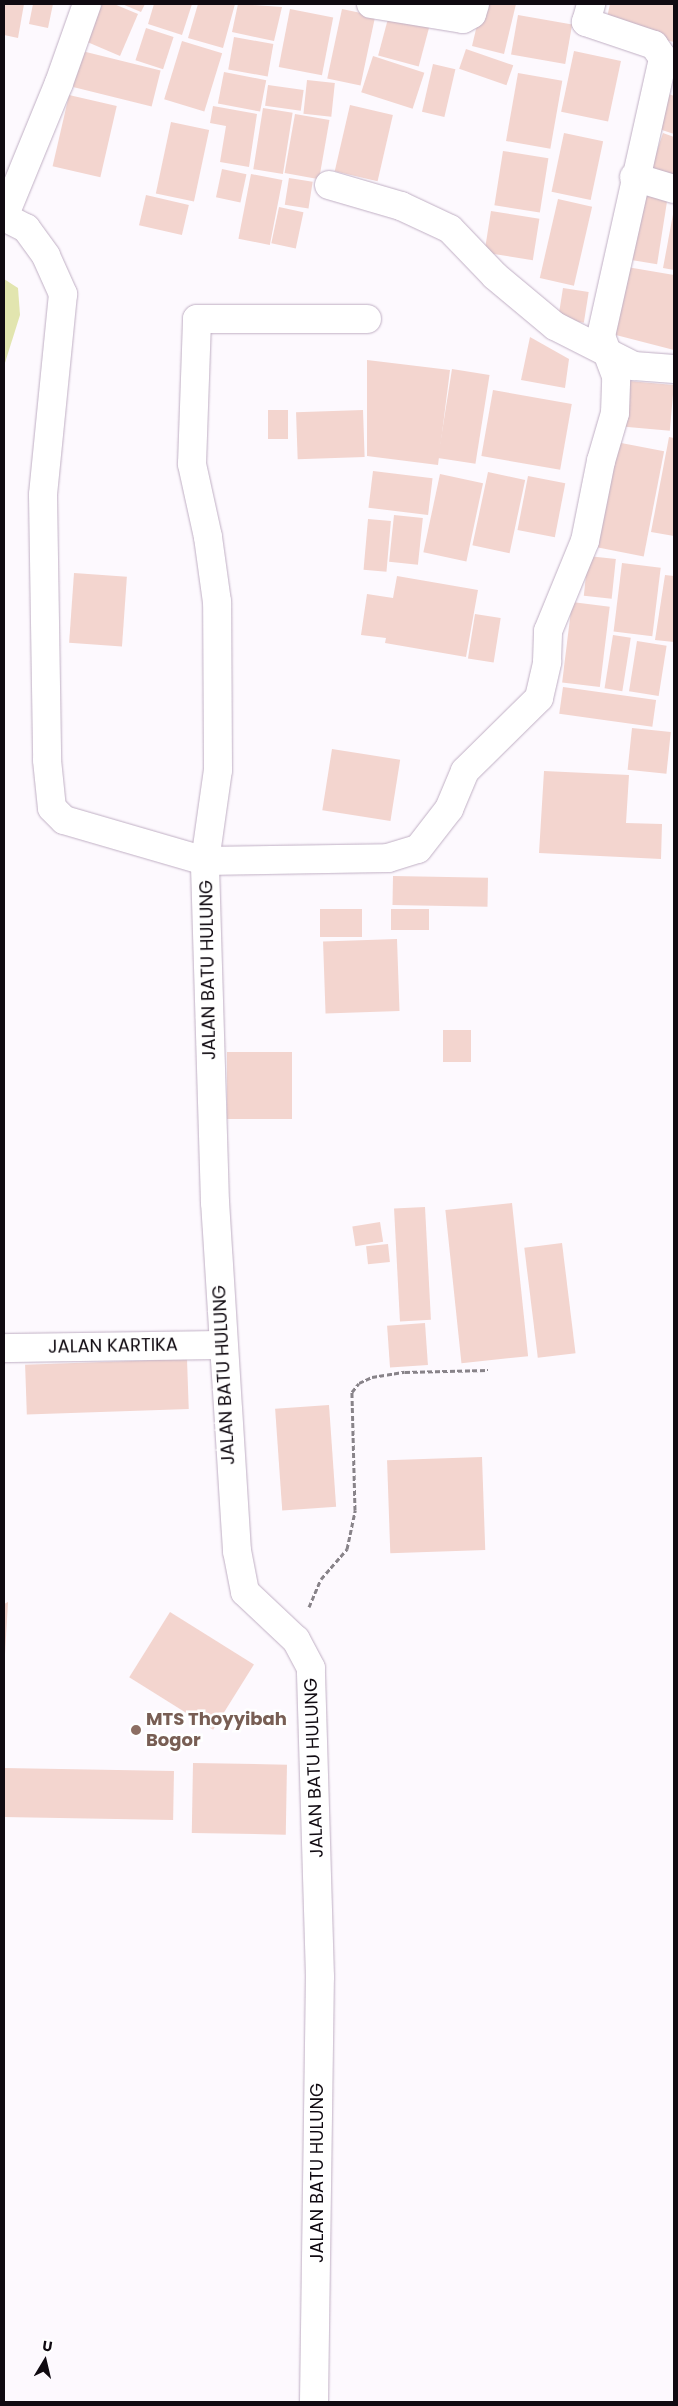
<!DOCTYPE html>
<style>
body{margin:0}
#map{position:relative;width:678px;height:2406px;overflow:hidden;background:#fdf9fe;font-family:Poppins,sans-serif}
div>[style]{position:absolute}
.green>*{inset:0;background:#e2e5af}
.building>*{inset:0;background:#f3d5cf;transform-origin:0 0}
.path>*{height:3px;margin-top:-1.5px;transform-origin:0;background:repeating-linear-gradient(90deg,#888389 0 5px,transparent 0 7.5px)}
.roads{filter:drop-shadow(0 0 1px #c0afc4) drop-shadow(0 0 1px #c0afc4)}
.minor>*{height:28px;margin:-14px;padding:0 14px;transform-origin:14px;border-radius:14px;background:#fff}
.dots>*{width:14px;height:14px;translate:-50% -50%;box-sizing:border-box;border:2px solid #fff;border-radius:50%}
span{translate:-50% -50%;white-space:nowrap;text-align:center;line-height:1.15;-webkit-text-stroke:5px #fff;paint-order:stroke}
.street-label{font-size:18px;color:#100a11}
.education-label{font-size:18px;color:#785e54;font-weight:700}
.left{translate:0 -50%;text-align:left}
.frame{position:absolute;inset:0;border:5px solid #100a11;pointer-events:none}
.north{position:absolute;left:20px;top:2336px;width:50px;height:50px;-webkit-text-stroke:4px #fff;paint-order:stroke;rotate:9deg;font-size:14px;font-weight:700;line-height:20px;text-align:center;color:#100a11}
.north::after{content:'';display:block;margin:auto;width:18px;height:22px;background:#100a11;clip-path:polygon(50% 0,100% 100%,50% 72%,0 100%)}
</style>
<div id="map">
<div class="green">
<div style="clip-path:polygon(4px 279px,18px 288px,20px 315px,4px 366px)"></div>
</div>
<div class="building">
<div style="clip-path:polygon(4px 4px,24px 4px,18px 38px,4px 35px)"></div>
<div style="clip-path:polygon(33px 4px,53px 4px,48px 28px,29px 24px)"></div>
<div style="clip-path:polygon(101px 4px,114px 4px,138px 14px,120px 56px,85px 41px)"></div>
<div style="clip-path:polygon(122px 4px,145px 4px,141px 12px)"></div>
<div style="clip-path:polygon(154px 4px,192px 4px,182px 35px,148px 24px)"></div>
<div style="clip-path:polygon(198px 4px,235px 4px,223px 48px,188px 38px)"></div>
<div style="clip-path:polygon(238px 4px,282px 7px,274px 41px,232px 32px)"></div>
<div style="clip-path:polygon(482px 4px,516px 4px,504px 54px,472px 46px)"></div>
<div style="clip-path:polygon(610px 4px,674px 4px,674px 42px,605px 27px)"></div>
<div style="left:290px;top:9px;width:44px;height:59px;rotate:11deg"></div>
<div style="left:342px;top:9px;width:34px;height:71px;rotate:12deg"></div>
<div style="left:389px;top:15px;width:42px;height:42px;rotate:15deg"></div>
<div style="left:518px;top:15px;width:55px;height:40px;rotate:10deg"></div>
<div style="left:146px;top:28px;width:29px;height:34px;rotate:18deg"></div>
<div style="left:234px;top:37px;width:40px;height:33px;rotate:10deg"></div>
<div style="left:182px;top:41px;width:42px;height:61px;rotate:17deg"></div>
<div style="left:466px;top:49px;width:50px;height:21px;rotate:19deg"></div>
<div style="left:82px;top:51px;width:81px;height:37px;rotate:14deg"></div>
<div style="left:574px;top:51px;width:48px;height:62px;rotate:12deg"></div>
<div style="left:373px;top:56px;width:54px;height:38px;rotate:18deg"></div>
<div style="left:433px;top:64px;width:23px;height:49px;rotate:13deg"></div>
<div style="left:224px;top:72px;width:43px;height:32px;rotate:11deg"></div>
<div style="left:518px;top:73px;width:45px;height:69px;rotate:10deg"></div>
<div style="left:307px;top:80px;width:28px;height:34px;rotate:6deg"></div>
<div style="left:268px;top:85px;width:36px;height:21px;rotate:8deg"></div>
<div style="clip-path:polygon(669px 94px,674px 96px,674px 134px,659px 129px)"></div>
<div style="left:69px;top:95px;width:49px;height:73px;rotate:13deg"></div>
<div style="left:350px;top:105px;width:44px;height:68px;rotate:13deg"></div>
<div style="clip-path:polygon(213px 106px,257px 114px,249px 167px,220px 162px,226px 126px,210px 123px)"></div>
<div style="left:263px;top:108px;width:30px;height:62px;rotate:9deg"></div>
<div style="left:295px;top:114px;width:35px;height:60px;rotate:10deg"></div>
<div style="left:171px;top:122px;width:39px;height:73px;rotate:12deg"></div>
<div style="left:564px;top:133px;width:40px;height:60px;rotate:12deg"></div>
<div style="clip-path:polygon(663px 133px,674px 137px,674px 182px,649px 174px)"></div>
<div style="left:503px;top:151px;width:46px;height:55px;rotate:9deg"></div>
<div style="left:222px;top:169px;width:25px;height:29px;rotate:12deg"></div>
<div style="left:251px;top:174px;width:32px;height:66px;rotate:11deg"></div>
<div style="left:289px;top:178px;width:24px;height:27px;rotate:9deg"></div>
<div style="left:643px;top:187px;width:26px;height:74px;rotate:9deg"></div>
<div style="left:146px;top:195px;width:44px;height:31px;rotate:13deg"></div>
<div style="left:558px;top:199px;width:35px;height:81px;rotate:13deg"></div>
<div style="left:279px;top:207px;width:25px;height:37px;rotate:12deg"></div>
<div style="clip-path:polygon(674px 209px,674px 270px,663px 268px)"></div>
<div style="left:491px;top:211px;width:49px;height:42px;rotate:9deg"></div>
<div style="clip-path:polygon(627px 267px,674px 275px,674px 350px,612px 334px)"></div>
<div style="left:563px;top:288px;width:26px;height:31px;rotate:9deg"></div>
<div style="clip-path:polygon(530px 337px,569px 359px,565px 388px,521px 380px)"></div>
<div style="clip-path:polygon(367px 360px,450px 370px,438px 465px,367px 456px)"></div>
<div style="left:452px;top:369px;width:38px;height:90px;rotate:9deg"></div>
<div style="left:629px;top:381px;width:45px;height:46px;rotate:5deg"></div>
<div style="left:493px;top:390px;width:80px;height:67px;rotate:10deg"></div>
<div style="left:268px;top:410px;width:20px;height:29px"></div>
<div style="left:363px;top:410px;width:47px;height:67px;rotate:88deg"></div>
<div style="clip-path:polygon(669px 437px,674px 438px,674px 536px,651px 532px)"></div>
<div style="left:616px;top:442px;width:49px;height:107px;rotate:11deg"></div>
<div style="left:373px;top:471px;width:60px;height:37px;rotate:7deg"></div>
<div style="left:488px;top:472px;width:38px;height:75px;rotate:12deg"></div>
<div style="left:440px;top:474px;width:44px;height:80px;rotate:12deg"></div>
<div style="left:528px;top:476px;width:38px;height:55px;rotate:11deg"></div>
<div style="left:394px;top:515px;width:29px;height:47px;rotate:6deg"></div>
<div style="left:368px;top:519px;width:23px;height:51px;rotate:5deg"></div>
<div style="left:588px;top:556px;width:28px;height:40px;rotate:6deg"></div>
<div style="left:622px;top:563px;width:39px;height:69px;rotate:7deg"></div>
<div style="left:74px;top:573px;width:53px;height:70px;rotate:4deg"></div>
<div style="clip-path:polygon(665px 575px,674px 576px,674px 642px,655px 640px)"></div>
<div style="clip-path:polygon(397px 576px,478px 590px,466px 657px,385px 643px,386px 638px,361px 635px,367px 594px,393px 598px)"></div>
<div style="left:572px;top:602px;width:38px;height:81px;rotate:7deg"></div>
<div style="left:475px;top:614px;width:26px;height:45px;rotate:9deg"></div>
<div style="left:613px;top:635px;width:18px;height:54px;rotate:9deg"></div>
<div style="left:637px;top:641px;width:30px;height:51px;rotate:9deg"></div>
<div style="left:563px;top:687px;width:94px;height:27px;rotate:8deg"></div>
<div style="left:632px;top:728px;width:39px;height:42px;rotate:6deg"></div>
<div style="left:332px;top:749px;width:69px;height:62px;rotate:9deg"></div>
<div style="clip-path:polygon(544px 771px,629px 775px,626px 823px,662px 824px,661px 859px,539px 853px)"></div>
<div style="left:393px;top:876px;width:95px;height:29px;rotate:1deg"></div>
<div style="left:320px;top:909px;width:42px;height:28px"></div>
<div style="left:391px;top:909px;width:38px;height:21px"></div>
<div style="left:397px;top:939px;width:72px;height:74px;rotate:88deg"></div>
<div style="left:471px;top:1030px;width:32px;height:28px;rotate:90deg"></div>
<div style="left:227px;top:1052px;width:65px;height:67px"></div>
<div style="left:512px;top:1203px;width:154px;height:67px;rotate:84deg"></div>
<div style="left:425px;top:1207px;width:113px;height:31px;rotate:87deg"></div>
<div style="left:380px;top:1222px;width:20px;height:28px;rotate:81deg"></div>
<div style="left:562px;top:1243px;width:111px;height:38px;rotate:83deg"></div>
<div style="left:388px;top:1244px;width:18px;height:22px;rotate:84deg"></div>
<div style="left:425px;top:1323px;width:42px;height:38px;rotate:86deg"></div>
<div style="left:187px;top:1359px;width:50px;height:162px;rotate:88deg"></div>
<div style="left:329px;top:1405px;width:102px;height:54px;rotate:86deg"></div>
<div style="left:482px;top:1457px;width:93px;height:95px;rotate:88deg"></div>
<div style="clip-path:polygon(8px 1602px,5px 1654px,4px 1653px,4px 1604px)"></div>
<div style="left:170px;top:1612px;width:99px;height:77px;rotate:32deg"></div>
<div style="left:193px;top:1763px;width:94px;height:70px;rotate:1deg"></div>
<div style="left:4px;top:1768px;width:170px;height:49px;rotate:1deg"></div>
</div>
<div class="path">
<div style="left:309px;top:1607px;width:30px;rotate:-67deg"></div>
<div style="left:321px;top:1579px;width:40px;rotate:-49deg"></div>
<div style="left:347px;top:1549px;width:40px;rotate:-78deg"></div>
<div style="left:355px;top:1510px;width:118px;rotate:-91.5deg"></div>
<div style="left:352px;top:1392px;width:11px;rotate:-52deg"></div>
<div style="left:359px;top:1383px;width:14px;rotate:-25deg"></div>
<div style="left:372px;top:1377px;width:33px;rotate:-9deg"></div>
<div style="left:405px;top:1372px;width:83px;rotate:-1.4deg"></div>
</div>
<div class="roads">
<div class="minor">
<div style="left:371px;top:4px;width:93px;rotate:9.3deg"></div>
<div style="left:463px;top:19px;width:10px;rotate:-29deg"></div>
<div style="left:472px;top:14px;width:10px;rotate:-73deg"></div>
<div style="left:634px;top:177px;width:42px;rotate:16.7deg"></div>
<div style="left:329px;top:185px;width:75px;rotate:16.3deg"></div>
<div style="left:401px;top:206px;width:54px;rotate:25.1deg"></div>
<div style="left:450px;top:229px;width:65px;rotate:46.2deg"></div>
<div style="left:495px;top:276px;width:78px;rotate:39.8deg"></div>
<div style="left:555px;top:326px;width:89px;rotate:26.9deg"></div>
<div style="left:634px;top:366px;width:40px;rotate:4.3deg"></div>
<div style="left:4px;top:217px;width:25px;rotate:27deg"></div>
<div style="left:26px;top:228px;width:34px;rotate:54deg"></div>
<div style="left:46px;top:256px;width:42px;rotate:65.9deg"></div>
<div style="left:63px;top:294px;width:202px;rotate:95.7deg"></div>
<div style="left:43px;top:495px;width:265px;rotate:89.1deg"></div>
<div style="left:47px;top:760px;width:48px;rotate:84.1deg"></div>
<div style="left:52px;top:808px;width:17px;rotate:45deg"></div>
<div style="left:64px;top:820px;width:147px;rotate:16.2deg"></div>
<div style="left:205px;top:861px;width:183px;rotate:-0.9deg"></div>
<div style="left:388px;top:858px;width:31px;rotate:-17deg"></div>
<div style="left:418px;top:849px;width:51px;rotate:-52.2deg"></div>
<div style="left:449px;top:809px;width:41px;rotate:-67.2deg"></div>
<div style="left:465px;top:771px;width:104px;rotate:-44.6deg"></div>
<div style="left:539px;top:698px;width:37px;rotate:-77deg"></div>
<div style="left:547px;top:662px;width:31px;rotate:-88deg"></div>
<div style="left:548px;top:631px;width:97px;rotate:-67.7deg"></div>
<div style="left:585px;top:541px;width:82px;rotate:-78.7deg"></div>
<div style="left:601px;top:461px;width:50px;rotate:-73.7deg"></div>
<div style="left:615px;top:413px;width:37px;rotate:-88deg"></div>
<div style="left:616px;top:376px;width:43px;rotate:-110.6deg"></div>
<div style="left:601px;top:336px;width:285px;rotate:-77.4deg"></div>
<div style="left:663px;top:58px;width:16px;rotate:-125deg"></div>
<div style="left:654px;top:45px;width:72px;rotate:-161.3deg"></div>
<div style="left:586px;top:22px;width:19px;rotate:-74deg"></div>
<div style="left:4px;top:217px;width:145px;rotate:-67.7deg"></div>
<div style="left:59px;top:83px;width:84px;rotate:-70.5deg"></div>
<div style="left:4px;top:1348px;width:218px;rotate:-0.8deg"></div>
<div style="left:314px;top:2402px;width:425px;rotate:-89.2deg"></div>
<div style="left:320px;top:1977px;width:309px;rotate:-91.7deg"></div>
<div style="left:311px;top:1668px;width:32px;rotate:-118deg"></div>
<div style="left:296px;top:1640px;width:70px;rotate:-136.7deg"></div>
<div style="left:245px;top:1592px;width:42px;rotate:-101deg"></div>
<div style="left:237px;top:1551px;width:349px;rotate:-93.6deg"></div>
<div style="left:215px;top:1203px;width:342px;rotate:-91.7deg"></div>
<div style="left:205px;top:861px;width:92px;rotate:-81.9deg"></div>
<div style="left:218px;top:770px;width:168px;rotate:-90.3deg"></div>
<div style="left:217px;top:602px;width:66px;rotate:-97.9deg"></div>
<div style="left:208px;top:537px;width:75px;rotate:-102.4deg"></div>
<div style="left:192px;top:464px;width:145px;rotate:-88deg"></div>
<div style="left:197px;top:319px;width:170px"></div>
</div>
</div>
<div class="dots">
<div style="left:136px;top:1730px;background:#8d6e63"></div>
</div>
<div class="street-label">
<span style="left:208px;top:970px;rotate:-91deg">JALAN BATU HULUNG</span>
<span style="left:113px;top:1346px;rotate:-1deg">JALAN KARTIKA</span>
<span style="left:224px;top:1375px;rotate:-93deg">JALAN BATU HULUNG</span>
<span style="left:314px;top:1768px;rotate:-92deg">JALAN BATU HULUNG</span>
<span style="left:317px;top:2173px;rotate:-90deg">JALAN BATU HULUNG</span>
</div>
<div class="education-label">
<span class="left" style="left:146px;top:1730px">MTS Thoyyibah<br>Bogor</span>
</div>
<div class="frame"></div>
<div class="north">U</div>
</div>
